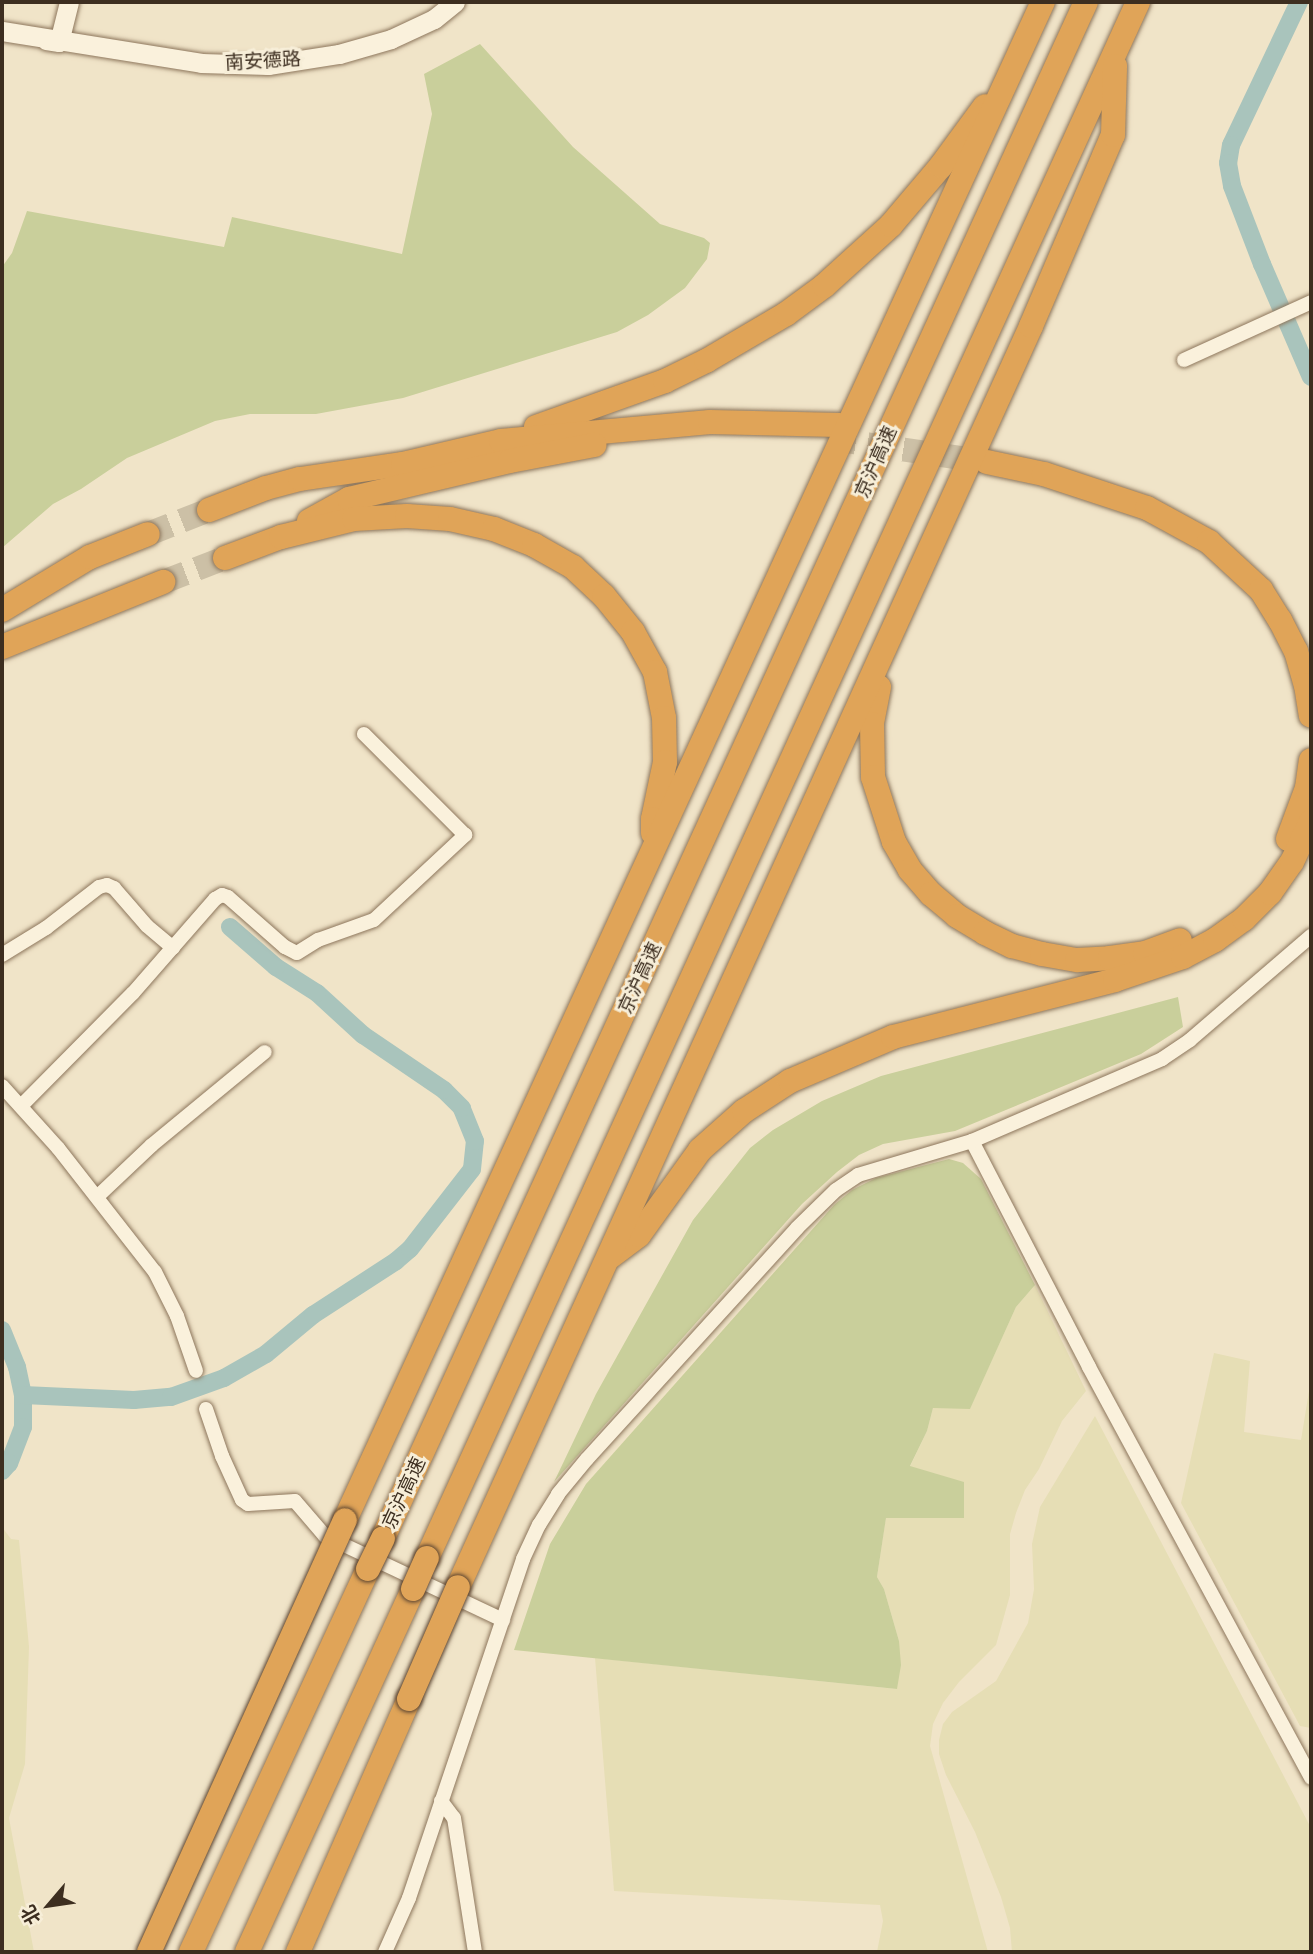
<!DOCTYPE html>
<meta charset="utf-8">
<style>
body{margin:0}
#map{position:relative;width:1313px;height:1954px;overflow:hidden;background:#f0e4c8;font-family:Merriweather,"Noto Sans SC",serif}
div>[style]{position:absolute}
.farmland>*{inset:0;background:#e6deb5}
.green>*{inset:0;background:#c9cf9b}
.canal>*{height:18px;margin:-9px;padding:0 9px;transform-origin:9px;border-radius:9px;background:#a9c4bc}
.highway-tunnel>*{height:24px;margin-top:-12px;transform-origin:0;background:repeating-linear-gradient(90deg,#ccc0a6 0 24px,transparent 0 36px)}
.roads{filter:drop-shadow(0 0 2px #8d765c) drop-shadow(0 0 2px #8d765c)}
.street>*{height:14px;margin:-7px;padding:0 7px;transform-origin:7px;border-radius:7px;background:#faf1dc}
.secondary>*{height:19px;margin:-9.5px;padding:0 9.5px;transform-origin:9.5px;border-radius:9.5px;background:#faf1dc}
.highway>*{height:24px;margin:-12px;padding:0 12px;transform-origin:12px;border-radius:12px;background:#e0a458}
.bridges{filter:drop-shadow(0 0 2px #5b4430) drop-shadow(0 0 2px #5b4430)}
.highway-bridge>*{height:24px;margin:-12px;padding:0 12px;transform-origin:12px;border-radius:12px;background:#e0a458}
span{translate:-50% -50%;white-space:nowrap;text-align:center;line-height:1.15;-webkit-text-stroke:6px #f7eed8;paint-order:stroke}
.street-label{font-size:19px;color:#3d2e20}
.frame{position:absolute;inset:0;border:4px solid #3d2e20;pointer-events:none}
.north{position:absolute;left:14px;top:1870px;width:70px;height:70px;-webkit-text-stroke:5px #f7eed8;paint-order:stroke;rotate:241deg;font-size:19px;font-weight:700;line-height:28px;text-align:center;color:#3d2e20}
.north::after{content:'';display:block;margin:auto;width:24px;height:32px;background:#3d2e20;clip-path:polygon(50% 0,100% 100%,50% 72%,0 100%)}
</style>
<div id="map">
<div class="farmland">
<div style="clip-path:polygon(1035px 1285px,1086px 1391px,1062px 1421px,1039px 1469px,1025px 1490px,1016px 1513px,1010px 1534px,1010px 1595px,996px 1645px,959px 1682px,943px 1703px,933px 1724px,930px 1746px,988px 1952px,877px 1952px,883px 1921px,880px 1905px,614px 1891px,595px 1658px,897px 1689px,899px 1641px,884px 1589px,877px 1577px,886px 1517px,927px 1431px,933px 1408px,970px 1408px,1016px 1307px)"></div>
<div style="clip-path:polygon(1214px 1353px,1250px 1361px,1244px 1432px,1301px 1440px,1311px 1379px,1311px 1728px,1300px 1726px,1181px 1503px)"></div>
<div style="clip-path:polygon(1095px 1416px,1311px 1828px,1311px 1952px,1012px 1952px,1010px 1928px,1001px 1897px,975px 1832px,946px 1775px,939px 1754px,939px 1740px,943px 1724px,952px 1712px,996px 1681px,1028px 1623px,1034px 1589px,1032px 1544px,1040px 1507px)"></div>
<div style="clip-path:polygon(2px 1527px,11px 1539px,19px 1540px,29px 1647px,25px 1764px,9px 1818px,34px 1952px,2px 1952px)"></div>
</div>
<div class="green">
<div style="clip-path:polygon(480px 44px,573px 147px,660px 224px,704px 238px,710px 243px,707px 259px,685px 288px,648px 315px,617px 332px,403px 398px,316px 414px,250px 414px,215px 421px,127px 458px,81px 489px,53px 504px,2px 548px,2px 267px,12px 253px,27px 211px,224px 247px,232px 217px,402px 254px,432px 114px,424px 74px)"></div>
<div style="clip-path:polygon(1178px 997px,1183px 1027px,1141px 1054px,955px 1131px,883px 1144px,859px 1155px,837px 1172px,802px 1204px,554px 1482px,596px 1394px,693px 1220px,750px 1148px,773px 1130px,822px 1101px,881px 1076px)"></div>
<div style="clip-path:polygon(949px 1159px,963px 1163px,981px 1179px,1035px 1285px,1016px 1307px,970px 1409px,933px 1408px,927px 1431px,910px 1466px,964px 1482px,964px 1518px,886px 1518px,877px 1577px,884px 1589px,899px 1641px,901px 1665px,897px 1689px,514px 1650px,550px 1544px,586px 1484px,834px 1205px,852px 1190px,876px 1178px)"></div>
</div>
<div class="canal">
<div style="left:1299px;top:2px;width:158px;rotate:115.4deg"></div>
<div style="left:1231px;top:145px;width:18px;rotate:99deg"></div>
<div style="left:1228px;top:163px;width:23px;rotate:80deg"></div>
<div style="left:1232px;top:186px;width:84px;rotate:69deg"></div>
<div style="left:1262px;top:264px;width:123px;rotate:66.6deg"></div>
<div style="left:2px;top:1330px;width:40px;rotate:68deg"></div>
<div style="left:17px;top:1367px;width:29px;rotate:78deg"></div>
<div style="left:23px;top:1395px;width:32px;rotate:90deg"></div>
<div style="left:23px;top:1427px;width:39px;rotate:111deg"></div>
<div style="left:9px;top:1463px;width:11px;rotate:131deg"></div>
<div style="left:23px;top:1395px;width:111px;rotate:2.6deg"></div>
<div style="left:134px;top:1400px;width:37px;rotate:-5deg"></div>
<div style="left:171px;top:1397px;width:56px;rotate:-19.7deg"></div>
<div style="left:224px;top:1378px;width:48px;rotate:-29.7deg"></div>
<div style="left:266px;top:1354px;width:61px;rotate:-39.7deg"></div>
<div style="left:313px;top:1315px;width:99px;rotate:-33deg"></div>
<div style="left:396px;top:1261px;width:18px;rotate:-41deg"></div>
<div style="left:410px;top:1249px;width:101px;rotate:-52.2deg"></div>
<div style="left:472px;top:1169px;width:28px;rotate:-84deg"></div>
<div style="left:475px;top:1141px;width:35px;rotate:-112deg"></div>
<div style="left:462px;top:1108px;width:25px;rotate:-135deg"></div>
<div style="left:444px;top:1090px;width:98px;rotate:-145.8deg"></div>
<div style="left:363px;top:1035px;width:62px;rotate:-137.6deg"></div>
<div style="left:317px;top:993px;width:49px;rotate:-147.6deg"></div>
<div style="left:276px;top:967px;width:61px;rotate:-139deg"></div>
</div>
<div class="highway-tunnel">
<div style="left:832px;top:439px;width:157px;rotate:8.4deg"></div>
<div style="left:148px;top:534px;width:66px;rotate:-21.5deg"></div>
<div style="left:163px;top:582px;width:66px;rotate:-21.2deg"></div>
</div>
<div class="roads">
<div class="street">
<div style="left:1184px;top:360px;width:140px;rotate:-24.5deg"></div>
<div style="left:2px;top:955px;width:52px;rotate:-31.5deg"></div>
<div style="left:46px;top:928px;width:67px;rotate:-37.7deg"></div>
<div style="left:99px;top:887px;width:8px;rotate:-14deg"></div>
<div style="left:107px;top:885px;width:8px;rotate:23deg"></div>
<div style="left:114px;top:888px;width:50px;rotate:49deg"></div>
<div style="left:147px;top:926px;width:34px;rotate:40deg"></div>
<div style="left:2px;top:1086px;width:84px;rotate:47.9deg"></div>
<div style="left:58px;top:1148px;width:157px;rotate:52deg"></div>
<div style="left:155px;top:1272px;width:49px;rotate:63.4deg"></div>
<div style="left:177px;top:1316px;width:58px;rotate:70.9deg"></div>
<div style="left:21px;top:1106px;width:159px;rotate:-45.3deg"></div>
<div style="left:133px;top:993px;width:125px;rotate:-48.9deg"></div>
<div style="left:215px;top:899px;width:8px;rotate:-30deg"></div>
<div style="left:222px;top:895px;width:6px;rotate:18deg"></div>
<div style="left:228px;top:897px;width:76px;rotate:41.3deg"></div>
<div style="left:285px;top:947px;width:13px;rotate:27deg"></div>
<div style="left:297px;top:953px;width:25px;rotate:-32deg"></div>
<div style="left:318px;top:940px;width:59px;rotate:-19.7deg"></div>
<div style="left:374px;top:920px;width:125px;rotate:-43deg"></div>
<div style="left:465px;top:835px;width:143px;rotate:-135deg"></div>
<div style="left:972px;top:1141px;width:254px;rotate:62.6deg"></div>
<div style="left:1089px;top:1367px;width:467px;rotate:61.6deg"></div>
<div style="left:98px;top:1196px;width:74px;rotate:-43.4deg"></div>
<div style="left:152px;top:1145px;width:146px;rotate:-39.5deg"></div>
<div style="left:206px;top:1409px;width:50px;rotate:71.2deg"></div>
<div style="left:222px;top:1456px;width:48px;rotate:65.6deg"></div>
<div style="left:242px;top:1500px;width:7px;rotate:34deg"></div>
<div style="left:248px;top:1504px;width:47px;rotate:-3.7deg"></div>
<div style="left:295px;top:1501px;width:46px;rotate:49.4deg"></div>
<div style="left:325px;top:1536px;width:197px;rotate:25.3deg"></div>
<div style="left:441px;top:1801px;width:21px;rotate:53deg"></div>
<div style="left:454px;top:1818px;width:136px;rotate:81.1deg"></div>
<div style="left:385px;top:1952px;width:59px;rotate:-66deg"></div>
<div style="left:409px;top:1898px;width:358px;rotate:-71.4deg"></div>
<div style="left:523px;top:1559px;width:38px;rotate:-65deg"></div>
<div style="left:539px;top:1525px;width:36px;rotate:-58deg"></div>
<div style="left:558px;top:1494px;width:45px;rotate:-50.4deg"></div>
<div style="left:587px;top:1459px;width:312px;rotate:-47.7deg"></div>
<div style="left:797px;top:1228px;width:54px;rotate:-44.3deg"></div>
<div style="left:836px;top:1190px;width:27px;rotate:-34deg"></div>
<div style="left:858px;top:1175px;width:119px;rotate:-16.6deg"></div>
<div style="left:972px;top:1141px;width:207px;rotate:-23.3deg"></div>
<div style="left:1162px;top:1059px;width:34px;rotate:-34deg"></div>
<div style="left:1190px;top:1040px;width:160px;rotate:-40.7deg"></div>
</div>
<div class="secondary">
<div style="left:2px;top:31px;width:202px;rotate:9.1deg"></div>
<div style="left:201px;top:63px;width:67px;rotate:1.7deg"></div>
<div style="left:268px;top:65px;width:72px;rotate:-8.8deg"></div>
<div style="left:339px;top:54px;width:54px;rotate:-16.1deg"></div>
<div style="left:391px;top:39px;width:47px;rotate:-24.9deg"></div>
<div style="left:434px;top:19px;width:27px;rotate:-39deg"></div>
<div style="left:46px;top:40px;width:13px;rotate:9deg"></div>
<div style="left:59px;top:42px;width:41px;rotate:-76deg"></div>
</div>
<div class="highway">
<div style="left:536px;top:427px;width:137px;rotate:-19.6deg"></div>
<div style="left:665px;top:381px;width:46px;rotate:-26deg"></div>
<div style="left:706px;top:361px;width:93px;rotate:-30.4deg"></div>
<div style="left:786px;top:314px;width:47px;rotate:-36.4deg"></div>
<div style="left:824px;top:286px;width:91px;rotate:-42.3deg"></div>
<div style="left:891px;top:225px;width:77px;rotate:-49.7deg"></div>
<div style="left:941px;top:166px;width:74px;rotate:-53.7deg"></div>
<div style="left:987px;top:462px;width:58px;rotate:11.9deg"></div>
<div style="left:1044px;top:474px;width:108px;rotate:18.3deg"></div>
<div style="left:1147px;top:508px;width:71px;rotate:28.7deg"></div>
<div style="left:1209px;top:542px;width:71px;rotate:42.7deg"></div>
<div style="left:1261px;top:590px;width:36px;rotate:58deg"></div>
<div style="left:1280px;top:620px;width:35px;rotate:63deg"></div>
<div style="left:1296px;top:651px;width:35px;rotate:74deg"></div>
<div style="left:1306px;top:685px;width:31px;rotate:81deg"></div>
<div style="left:209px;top:510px;width:61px;rotate:-21.1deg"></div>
<div style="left:266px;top:488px;width:35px;rotate:-15deg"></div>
<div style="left:300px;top:479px;width:104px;rotate:-8.3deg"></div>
<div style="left:403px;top:464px;width:101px;rotate:-13.2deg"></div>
<div style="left:501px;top:441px;width:210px;rotate:-5.2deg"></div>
<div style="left:710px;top:422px;width:129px;rotate:1.3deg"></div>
<div style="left:309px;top:521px;width:46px;rotate:-28.8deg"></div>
<div style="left:349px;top:499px;width:165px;rotate:-13.3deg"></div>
<div style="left:510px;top:461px;width:86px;rotate:-10.8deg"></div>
<div style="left:225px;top:558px;width:60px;rotate:-20.6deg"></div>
<div style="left:281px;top:537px;width:75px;rotate:-13.9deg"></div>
<div style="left:354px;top:519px;width:53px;rotate:-3.2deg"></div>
<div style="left:407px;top:516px;width:43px;rotate:4deg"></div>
<div style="left:450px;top:519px;width:45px;rotate:12.8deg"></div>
<div style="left:494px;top:529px;width:43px;rotate:21.8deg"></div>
<div style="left:534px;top:545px;width:45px;rotate:29.4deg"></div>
<div style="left:573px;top:567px;width:42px;rotate:43.1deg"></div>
<div style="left:604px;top:596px;width:46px;rotate:51.1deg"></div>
<div style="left:633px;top:632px;width:46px;rotate:61.2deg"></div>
<div style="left:655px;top:672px;width:47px;rotate:78.9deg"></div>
<div style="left:664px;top:718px;width:44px;rotate:88.7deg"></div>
<div style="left:665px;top:762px;width:58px;rotate:101.9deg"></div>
<div style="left:653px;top:819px;width:14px;rotate:90deg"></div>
<div style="left:2px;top:610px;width:103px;rotate:-31.1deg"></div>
<div style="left:90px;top:557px;width:62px;rotate:-21.6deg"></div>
<div style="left:2px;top:647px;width:174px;rotate:-22deg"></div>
<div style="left:879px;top:687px;width:38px;rotate:101deg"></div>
<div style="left:872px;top:724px;width:53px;rotate:88.9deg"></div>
<div style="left:873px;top:777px;width:68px;rotate:72.1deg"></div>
<div style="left:894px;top:842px;width:32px;rotate:60deg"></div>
<div style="left:910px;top:870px;width:32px;rotate:49deg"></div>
<div style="left:931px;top:894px;width:34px;rotate:40deg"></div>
<div style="left:957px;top:916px;width:33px;rotate:31deg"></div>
<div style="left:985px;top:933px;width:30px;rotate:26deg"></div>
<div style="left:1012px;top:946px;width:31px;rotate:15deg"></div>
<div style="left:1042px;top:954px;width:36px;rotate:10deg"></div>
<div style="left:1077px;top:960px;width:33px;rotate:-3deg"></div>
<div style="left:1110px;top:958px;width:35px;rotate:-8deg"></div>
<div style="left:1145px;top:953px;width:37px;rotate:-20deg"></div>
<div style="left:1288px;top:839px;width:54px;rotate:-69.6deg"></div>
<div style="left:1307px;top:788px;width:28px;rotate:-82deg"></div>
<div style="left:610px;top:1257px;width:36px;rotate:-37deg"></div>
<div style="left:639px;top:1235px;width:105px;rotate:-54.3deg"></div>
<div style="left:700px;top:1150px;width:59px;rotate:-41.6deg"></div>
<div style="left:744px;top:1111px;width:55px;rotate:-33.1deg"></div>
<div style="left:790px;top:1081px;width:112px;rotate:-23.1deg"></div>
<div style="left:893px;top:1037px;width:229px;rotate:-14.4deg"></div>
<div style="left:1115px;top:980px;width:72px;rotate:-18.7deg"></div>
<div style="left:1183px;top:957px;width:36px;rotate:-28deg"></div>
<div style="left:1215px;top:940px;width:36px;rotate:-36deg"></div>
<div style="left:1244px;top:919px;width:37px;rotate:-45deg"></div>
<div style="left:1270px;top:893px;width:38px;rotate:-55deg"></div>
<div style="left:1292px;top:862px;width:45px;rotate:-65.1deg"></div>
<div style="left:345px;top:1520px;width:1671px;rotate:-65.31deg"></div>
<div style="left:383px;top:1538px;width:1689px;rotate:-65.41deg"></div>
<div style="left:427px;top:1558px;width:1711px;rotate:-65.44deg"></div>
<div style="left:458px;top:1587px;width:1385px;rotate:-65.56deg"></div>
<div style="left:1031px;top:326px;width:208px;rotate:-66.8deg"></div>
<div style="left:1113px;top:135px;width:69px;rotate:-88.3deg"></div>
<div style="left:191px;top:1952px;width:422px;rotate:-65.2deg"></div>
<div style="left:247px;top:1952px;width:399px;rotate:-65.4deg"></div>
<div style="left:298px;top:1952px;width:276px;rotate:-66.3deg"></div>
</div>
</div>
<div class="bridges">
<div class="highway-bridge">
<div style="left:368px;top:1569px;width:34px;rotate:-64deg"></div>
<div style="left:413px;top:1589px;width:34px;rotate:-66deg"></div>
<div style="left:409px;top:1699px;width:122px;rotate:-66.4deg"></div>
<div style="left:149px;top:1952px;width:474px;rotate:-65.6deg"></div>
</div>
</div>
<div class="street-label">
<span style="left:263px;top:61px;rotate:-3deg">南安德路</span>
<span style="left:876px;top:462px;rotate:-66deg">京沪高速</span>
<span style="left:640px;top:978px;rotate:-65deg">京沪高速</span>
<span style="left:404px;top:1493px;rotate:-65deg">京沪高速</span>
</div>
<div class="frame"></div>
<div class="north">北</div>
</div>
